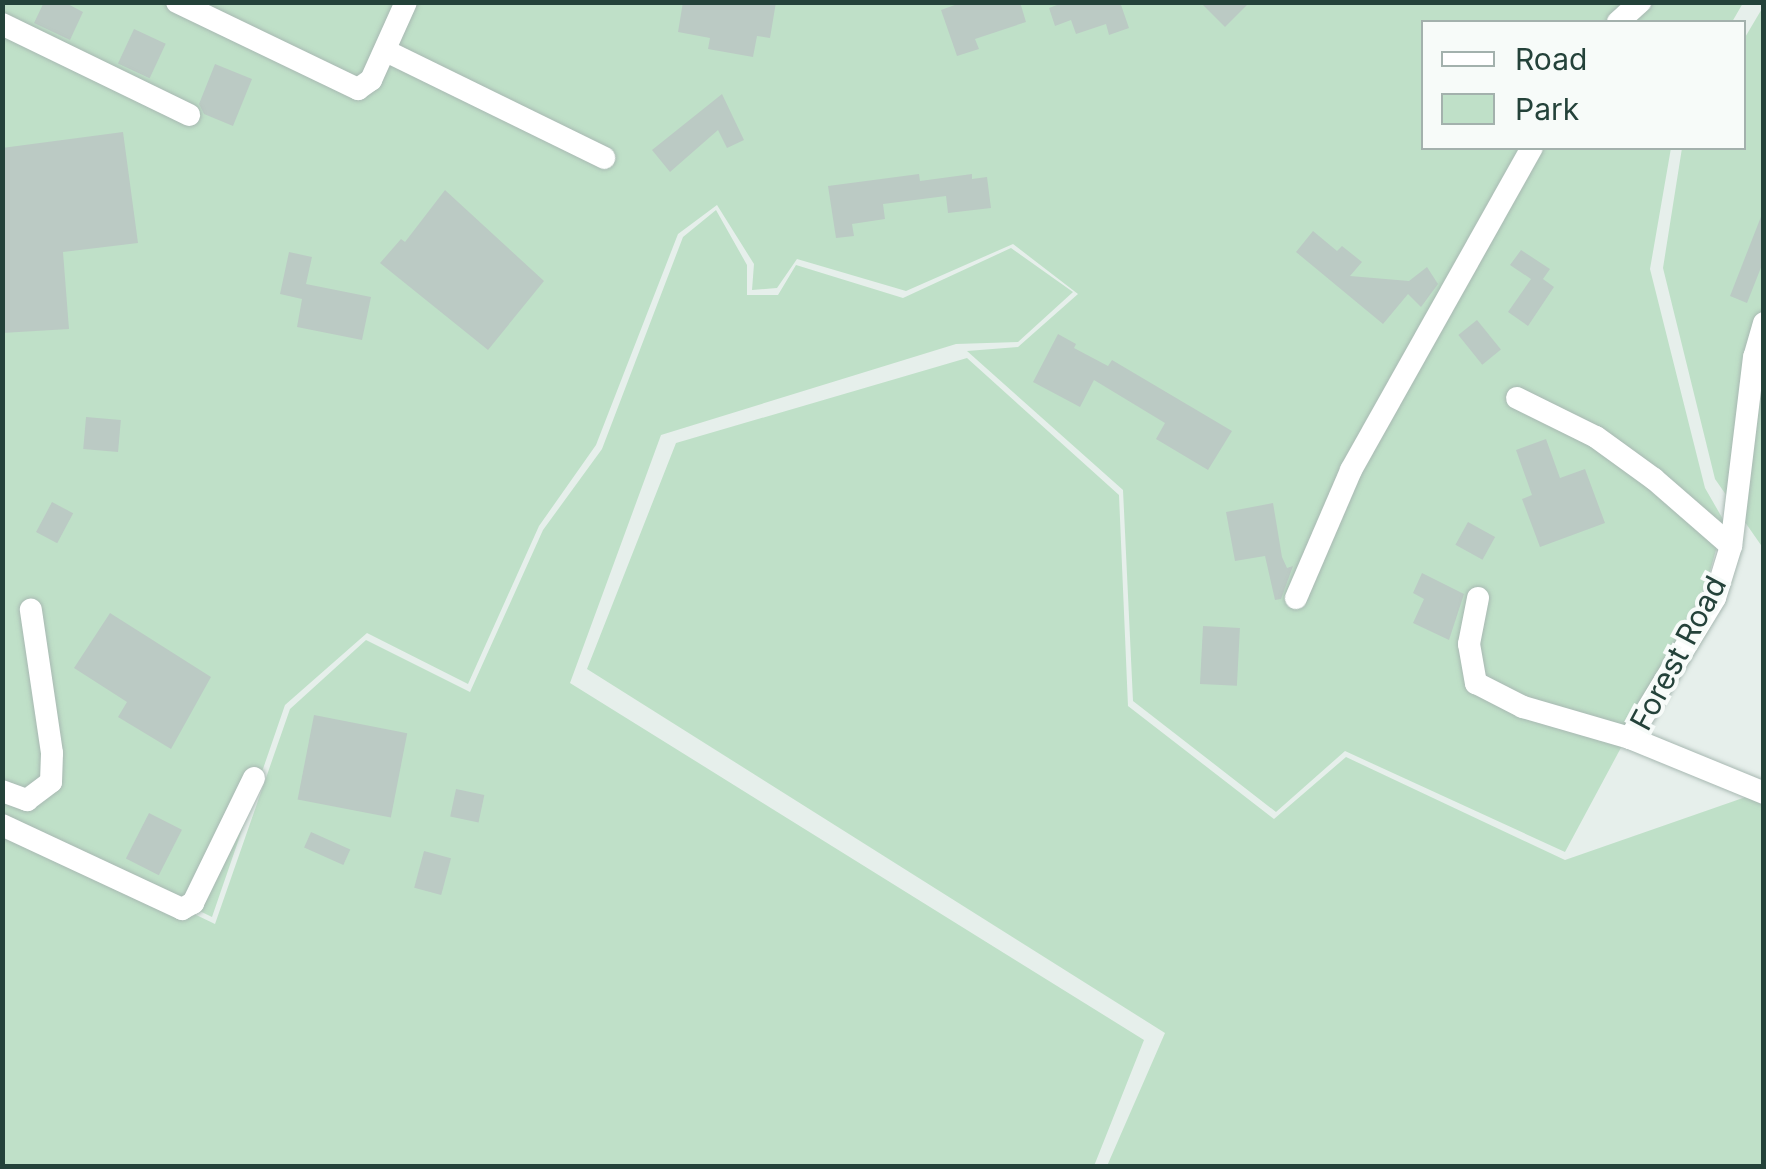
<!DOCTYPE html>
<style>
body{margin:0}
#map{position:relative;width:1766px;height:1169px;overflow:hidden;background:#e6efeb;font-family:Inter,sans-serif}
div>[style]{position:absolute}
.green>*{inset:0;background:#bfe0c8}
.building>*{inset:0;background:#bbcac4;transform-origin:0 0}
.roads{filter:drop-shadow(0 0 2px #a8b8b2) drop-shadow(0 0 2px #a8b8b2)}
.minor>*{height:22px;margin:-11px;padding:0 11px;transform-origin:11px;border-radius:11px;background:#fff}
span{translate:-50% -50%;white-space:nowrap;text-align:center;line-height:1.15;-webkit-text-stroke:8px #f7fbf9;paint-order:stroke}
.street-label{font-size:30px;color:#24423a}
.frame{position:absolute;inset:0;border:5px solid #24423a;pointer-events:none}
.legend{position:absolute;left:1421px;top:20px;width:325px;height:130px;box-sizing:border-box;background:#f7fbf9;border:2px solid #a3b1ad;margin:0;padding:12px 18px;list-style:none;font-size:30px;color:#24423a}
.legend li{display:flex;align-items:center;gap:20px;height:50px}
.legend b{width:50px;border:2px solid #a3b1ad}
</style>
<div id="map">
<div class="green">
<div style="clip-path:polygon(2px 3px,1743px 3px,1732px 22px,1424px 22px,1424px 148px,1671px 148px,1650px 269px,1705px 488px,1724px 521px,1704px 593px,1565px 852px,1345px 751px,1276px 812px,1133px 701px,1123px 490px,967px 351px,1018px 347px,1078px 294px,1013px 244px,906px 291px,797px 259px,777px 288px,752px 290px,754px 264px,717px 205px,678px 234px,596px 445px,539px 526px,468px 684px,367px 633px,285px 705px,212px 917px,3px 816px)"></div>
<div style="clip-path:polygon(1763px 7px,1763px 548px,1715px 479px,1663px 268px,1682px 148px,1744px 148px,1744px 39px)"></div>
<div style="clip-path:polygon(716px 210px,747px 265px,747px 295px,778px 295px,796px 265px,903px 298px,1011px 248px,1073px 292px,1018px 342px,956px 344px,661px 435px,570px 683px,1144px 1040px,1094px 1166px,3px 1166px,2px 822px,215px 924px,290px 709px,366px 640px,470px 692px,543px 530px,602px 449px,683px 237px)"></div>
<div style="clip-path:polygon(967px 358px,1119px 495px,1128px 706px,1274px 819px,1346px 757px,1565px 860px,1763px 791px,1763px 1166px,1107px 1166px,1165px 1033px,587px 669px,676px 443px)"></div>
</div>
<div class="building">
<div style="clip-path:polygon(44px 2px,64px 2px,83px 12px,70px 40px,34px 23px)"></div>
<div style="clip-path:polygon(683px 2px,776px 2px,770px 38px,757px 36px,753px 57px,708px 49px,710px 38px,678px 32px)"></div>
<div style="clip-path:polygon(963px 2px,1020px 2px,1026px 22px,975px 39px,979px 49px,957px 56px,941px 10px)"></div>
<div style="clip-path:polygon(1065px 2px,1120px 2px,1129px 28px,1109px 35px,1106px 24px,1076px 34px,1071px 20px,1055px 26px,1049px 8px)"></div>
<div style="clip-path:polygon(1200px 2px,1250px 2px,1225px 27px)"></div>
<div style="left:134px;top:29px;width:35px;height:38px;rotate:25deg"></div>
<div style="clip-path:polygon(215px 64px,252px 79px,233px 126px,204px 114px,199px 104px)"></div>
<div style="clip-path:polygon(722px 94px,744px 140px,727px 148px,718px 130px,670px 172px,652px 150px)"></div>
<div style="clip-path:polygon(123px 132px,138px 243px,63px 252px,69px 329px,2px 333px,2px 148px)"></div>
<div style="clip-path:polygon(919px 174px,920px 181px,972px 174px,972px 179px,987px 177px,991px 208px,948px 213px,946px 196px,883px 204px,885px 219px,852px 224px,854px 236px,836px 238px,828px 186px)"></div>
<div style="clip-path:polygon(445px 190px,544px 281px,488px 350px,380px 263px,401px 239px,405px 242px)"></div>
<div style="clip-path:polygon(1762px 214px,1764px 260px,1747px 303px,1730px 296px)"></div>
<div style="clip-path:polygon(1313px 231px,1337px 251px,1342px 246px,1362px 262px,1350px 276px,1409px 281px,1427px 267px,1438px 284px,1421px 307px,1408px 294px,1383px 324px,1296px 252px)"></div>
<div style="clip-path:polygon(1521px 250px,1550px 269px,1543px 279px,1554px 287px,1528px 326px,1508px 312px,1531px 279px,1510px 265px)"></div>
<div style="clip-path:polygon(289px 252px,312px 257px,306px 284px,371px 297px,362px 340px,297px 327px,302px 299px,280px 294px)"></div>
<div style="left:1477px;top:320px;width:38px;height:24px;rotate:51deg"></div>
<div style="clip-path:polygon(1058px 334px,1076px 344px,1074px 348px,1108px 366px,1112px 360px,1232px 431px,1208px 470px,1156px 439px,1165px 423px,1094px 380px,1080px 407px,1033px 382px)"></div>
<div style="left:86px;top:417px;width:35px;height:32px;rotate:5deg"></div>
<div style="clip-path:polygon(1546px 439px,1560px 478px,1585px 469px,1605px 523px,1540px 547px,1522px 499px,1532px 495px,1516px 450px)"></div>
<div style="left:52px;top:502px;width:24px;height:34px;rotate:28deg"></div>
<div style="clip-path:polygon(1273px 503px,1282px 557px,1287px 568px,1293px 566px,1281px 599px,1275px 600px,1265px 556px,1235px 561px,1226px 512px)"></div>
<div style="left:1468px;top:522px;width:31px;height:26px;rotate:29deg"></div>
<div style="clip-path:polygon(1422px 573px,1464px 594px,1449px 640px,1413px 623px,1424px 599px,1413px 593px)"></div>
<div style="clip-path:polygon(110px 613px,211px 677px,171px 749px,118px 717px,127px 702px,74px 668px)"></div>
<div style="left:1203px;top:626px;width:37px;height:58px;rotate:3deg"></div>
<div style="left:314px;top:715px;width:95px;height:86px;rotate:11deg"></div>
<div style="left:456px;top:789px;width:29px;height:28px;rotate:12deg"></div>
<div style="left:149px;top:813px;width:37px;height:51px;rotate:27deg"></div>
<div style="left:311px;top:832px;width:43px;height:17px;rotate:24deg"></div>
<div style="left:424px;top:851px;width:28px;height:38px;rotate:15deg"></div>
</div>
<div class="roads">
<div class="minor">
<div style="left:177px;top:2px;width:201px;rotate:25.7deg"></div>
<div style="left:358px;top:89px;width:16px;rotate:-35deg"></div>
<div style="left:371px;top:80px;width:85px;rotate:-65.8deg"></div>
<div style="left:1618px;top:22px;width:30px;rotate:-42deg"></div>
<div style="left:2px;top:24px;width:208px;rotate:25.9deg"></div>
<div style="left:386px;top:51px;width:243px;rotate:26.1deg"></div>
<div style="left:1764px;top:323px;width:35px;rotate:106deg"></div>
<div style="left:1754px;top:357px;width:190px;rotate:96.9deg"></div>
<div style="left:1731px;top:546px;width:54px;rotate:107.1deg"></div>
<div style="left:1715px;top:598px;width:164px;rotate:121.3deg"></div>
<div style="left:1630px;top:738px;width:145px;rotate:22.3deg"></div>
<div style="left:1517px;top:398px;width:88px;rotate:26.3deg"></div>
<div style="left:1596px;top:437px;width:72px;rotate:35.9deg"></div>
<div style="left:1654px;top:479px;width:102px;rotate:41deg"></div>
<div style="left:1296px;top:598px;width:139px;rotate:-66.7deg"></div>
<div style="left:1351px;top:470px;width:369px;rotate:-60.7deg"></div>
<div style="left:1478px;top:598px;width:47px;rotate:101.1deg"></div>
<div style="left:1469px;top:644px;width:40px;rotate:80deg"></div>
<div style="left:1476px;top:683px;width:53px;rotate:27.1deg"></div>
<div style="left:1523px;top:707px;width:111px;rotate:16.2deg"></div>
<div style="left:2px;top:791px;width:27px;rotate:20deg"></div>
<div style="left:27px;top:800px;width:30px;rotate:-37deg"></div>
<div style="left:51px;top:782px;width:29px;rotate:-88deg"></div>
<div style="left:52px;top:753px;width:145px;rotate:-98.4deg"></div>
<div style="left:2px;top:825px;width:199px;rotate:25deg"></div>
<div style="left:182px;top:909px;width:13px;rotate:-29deg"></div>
<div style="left:193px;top:903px;width:139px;rotate:-64deg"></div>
</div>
</div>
<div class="street-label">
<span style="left:1678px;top:653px;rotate:-62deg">Forest Road</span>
</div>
<div class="frame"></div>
<ul class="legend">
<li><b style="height:12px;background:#fff"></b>Road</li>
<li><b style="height:28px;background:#bfe0c8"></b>Park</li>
</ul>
</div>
